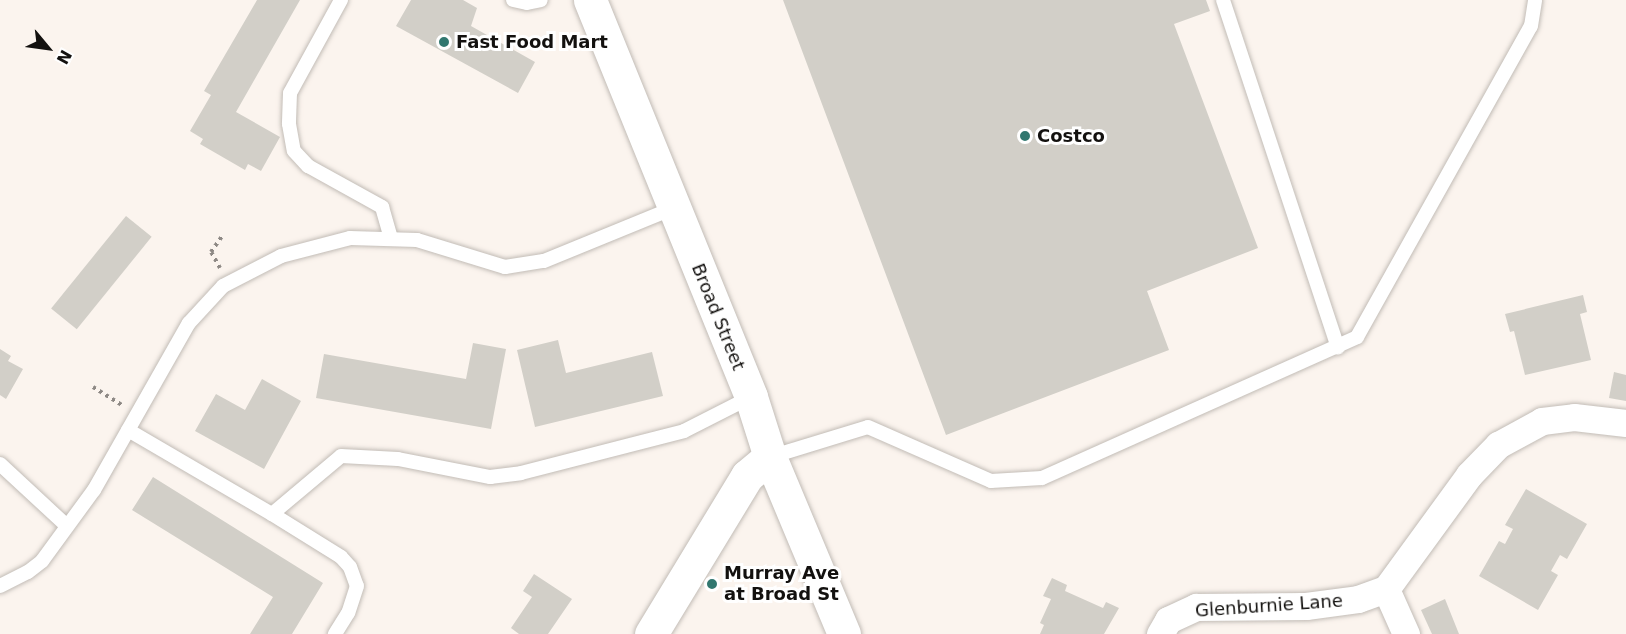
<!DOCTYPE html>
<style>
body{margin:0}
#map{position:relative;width:1626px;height:634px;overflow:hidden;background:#fbf4ee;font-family:"DejaVu Sans",sans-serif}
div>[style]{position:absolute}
.building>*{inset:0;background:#d2cfc8;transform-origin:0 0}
.path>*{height:4px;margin-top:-2px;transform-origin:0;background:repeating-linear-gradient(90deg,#8e8985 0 3px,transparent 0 7.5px)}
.roads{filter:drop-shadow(0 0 2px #c2bcb6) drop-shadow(0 0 2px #c2bcb6)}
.lane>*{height:14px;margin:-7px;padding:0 7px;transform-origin:7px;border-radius:7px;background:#fff}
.street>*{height:27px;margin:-13.5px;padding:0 13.5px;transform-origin:13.5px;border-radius:13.5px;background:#fff}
.secondary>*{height:33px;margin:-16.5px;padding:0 16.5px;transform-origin:16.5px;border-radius:16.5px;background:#fff}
.dots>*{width:16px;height:16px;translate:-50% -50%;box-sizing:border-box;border:3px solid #fff;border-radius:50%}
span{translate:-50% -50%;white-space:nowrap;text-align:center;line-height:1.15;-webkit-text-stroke:6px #fff;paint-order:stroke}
.poi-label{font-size:18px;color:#13110f;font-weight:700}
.left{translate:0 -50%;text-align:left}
.street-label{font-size:18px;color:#13110f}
.north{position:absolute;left:18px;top:18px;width:60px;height:60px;-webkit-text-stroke:4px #fff;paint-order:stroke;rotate:119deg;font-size:16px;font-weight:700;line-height:24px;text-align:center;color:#13110f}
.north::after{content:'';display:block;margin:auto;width:21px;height:27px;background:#13110f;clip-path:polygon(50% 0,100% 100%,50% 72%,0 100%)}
</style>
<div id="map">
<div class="building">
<div style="clip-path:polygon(257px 0,300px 0,236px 112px,280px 137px,261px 171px,248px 164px,245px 170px,200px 144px,203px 139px,190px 131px,211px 95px,204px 91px)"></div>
<div style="clip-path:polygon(411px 0,463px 0,477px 8px,471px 26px,535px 62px,518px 93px,396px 26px)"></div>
<div style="clip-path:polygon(783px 0,1206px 0,1210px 11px,1174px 24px,1258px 248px,1147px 291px,1169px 350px,946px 435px)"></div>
<div style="left:126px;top:216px;width:33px;height:119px;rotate:39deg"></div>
<div style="clip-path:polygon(1583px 295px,1587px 312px,1580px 314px,1591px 360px,1525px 375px,1514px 331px,1510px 332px,1505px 314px)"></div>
<div style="clip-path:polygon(558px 340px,566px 373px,652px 352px,663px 396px,535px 427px,517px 350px)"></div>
<div style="clip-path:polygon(473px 343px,506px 349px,491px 429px,316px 398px,324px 354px,466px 379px)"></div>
<div style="clip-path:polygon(0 349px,11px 356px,8px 361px,23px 369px,6px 399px,0 395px)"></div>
<div style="clip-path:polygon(1614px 372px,1626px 375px,1626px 401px,1609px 398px)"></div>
<div style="clip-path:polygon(262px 379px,301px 401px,264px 469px,195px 431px,216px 394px,245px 410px)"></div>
<div style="clip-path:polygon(153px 477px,323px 583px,292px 634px,250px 634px,273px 597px,132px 510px)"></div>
<div style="clip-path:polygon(1526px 489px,1587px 524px,1567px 559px,1560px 555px,1551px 571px,1558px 575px,1538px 610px,1479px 576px,1499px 541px,1505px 544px,1513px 529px,1505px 525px)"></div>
<div style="clip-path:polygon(534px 574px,572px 599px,548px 634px,519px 634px,511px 628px,532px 597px,523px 591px)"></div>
<div style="clip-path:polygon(1052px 578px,1067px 585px,1065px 591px,1103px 608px,1106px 602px,1119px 608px,1104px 634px,1040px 634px,1044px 625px,1040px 623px,1051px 599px,1043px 596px)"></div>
<div style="clip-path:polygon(1445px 599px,1459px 634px,1432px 634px,1421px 610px)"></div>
</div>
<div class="path">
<div style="left:220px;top:268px;width:18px;rotate:-119deg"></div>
<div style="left:211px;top:252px;width:19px;rotate:-55deg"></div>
<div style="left:93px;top:387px;width:34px;rotate:32deg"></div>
</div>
<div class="roads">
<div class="lane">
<div style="left:341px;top:0;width:106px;rotate:118.7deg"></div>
<div style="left:290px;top:93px;width:31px;rotate:92deg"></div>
<div style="left:289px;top:124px;width:27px;rotate:80deg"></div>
<div style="left:294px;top:151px;width:21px;rotate:47deg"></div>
<div style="left:308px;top:166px;width:85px;rotate:29deg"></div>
<div style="left:382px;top:207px;width:33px;rotate:74deg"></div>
<div style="left:513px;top:0;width:14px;rotate:12deg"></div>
<div style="left:527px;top:3px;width:14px;rotate:-12deg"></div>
<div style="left:1223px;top:0;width:366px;rotate:71.7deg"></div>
<div style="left:128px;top:430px;width:167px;rotate:30.3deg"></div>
<div style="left:272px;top:514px;width:90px;rotate:-40deg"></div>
<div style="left:341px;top:456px;width:57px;rotate:3deg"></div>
<div style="left:398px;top:459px;width:94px;rotate:11.1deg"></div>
<div style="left:490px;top:477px;width:31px;rotate:-7deg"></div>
<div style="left:521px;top:473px;width:168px;rotate:-14.4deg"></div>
<div style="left:684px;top:431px;width:75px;rotate:-26.9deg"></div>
<div style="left:770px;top:457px;width:102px;rotate:-17deg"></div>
<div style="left:868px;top:427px;width:134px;rotate:23.7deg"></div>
<div style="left:991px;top:481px;width:51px;rotate:-3.4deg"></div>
<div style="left:1042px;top:478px;width:345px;rotate:-24.1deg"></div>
<div style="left:1357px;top:337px;width:356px;rotate:-60.8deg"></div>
<div style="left:1531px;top:26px;width:26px;rotate:-81deg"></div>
<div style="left:0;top:464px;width:91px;rotate:42.8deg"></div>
<div style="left:272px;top:514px;width:81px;rotate:31.9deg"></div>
<div style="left:341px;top:557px;width:13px;rotate:48deg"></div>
<div style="left:350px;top:567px;width:20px;rotate:70deg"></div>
<div style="left:357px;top:586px;width:28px;rotate:108deg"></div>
<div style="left:348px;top:613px;width:25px;rotate:122deg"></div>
<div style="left:0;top:586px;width:31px;rotate:-27deg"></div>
<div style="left:28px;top:572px;width:18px;rotate:-38deg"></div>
<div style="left:42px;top:561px;width:88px;rotate:-53.8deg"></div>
<div style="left:94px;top:490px;width:192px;rotate:-60.4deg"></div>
<div style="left:189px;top:323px;width:50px;rotate:-47.4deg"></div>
<div style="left:223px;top:286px;width:65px;rotate:-27.3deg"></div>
<div style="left:281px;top:256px;width:71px;rotate:-14.6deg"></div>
<div style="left:350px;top:238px;width:67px;rotate:1.7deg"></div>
<div style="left:417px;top:240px;width:92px;rotate:17.1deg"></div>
<div style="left:505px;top:267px;width:39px;rotate:-9deg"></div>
<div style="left:544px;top:261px;width:140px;rotate:-22.2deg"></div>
</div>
<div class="street">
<div style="left:1160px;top:634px;width:16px;rotate:-60deg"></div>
<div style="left:1168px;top:620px;width:31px;rotate:-25deg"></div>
<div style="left:1196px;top:607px;width:110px;rotate:-0.5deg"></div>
<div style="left:1306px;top:606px;width:52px;rotate:-7.7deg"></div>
<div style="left:1358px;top:599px;width:30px;rotate:-20deg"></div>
<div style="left:1406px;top:634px;width:49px;rotate:-114deg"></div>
<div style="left:1386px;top:589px;width:141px;rotate:-53.9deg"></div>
<div style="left:1469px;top:475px;width:42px;rotate:-46deg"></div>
<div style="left:1498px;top:445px;width:50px;rotate:-28.6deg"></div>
<div style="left:1542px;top:421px;width:32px;rotate:-7deg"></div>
<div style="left:1574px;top:417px;width:52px;rotate:6.6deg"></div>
</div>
<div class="secondary">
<div style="left:590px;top:0;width:428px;rotate:67.9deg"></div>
<div style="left:751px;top:397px;width:63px;rotate:72.4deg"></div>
<div style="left:770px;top:457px;width:192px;rotate:67.3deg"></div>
<div style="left:651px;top:634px;width:185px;rotate:-58.7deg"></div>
<div style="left:747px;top:476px;width:30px;rotate:-40deg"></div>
</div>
</div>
<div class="dots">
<div style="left:444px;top:42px;background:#31776f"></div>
<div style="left:1025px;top:136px;background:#31776f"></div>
<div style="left:712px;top:584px;background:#31776f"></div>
</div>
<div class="poi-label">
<span class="left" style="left:456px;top:42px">Fast Food Mart</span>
<span class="left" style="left:1037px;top:136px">Costco</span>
<span class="left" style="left:724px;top:584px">Murray Ave<br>at Broad St</span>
</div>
<div class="street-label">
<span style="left:718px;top:317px;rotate:68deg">Broad Street</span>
<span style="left:1269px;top:606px;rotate:-4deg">Glenburnie Lane</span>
</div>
<div class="north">N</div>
</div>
